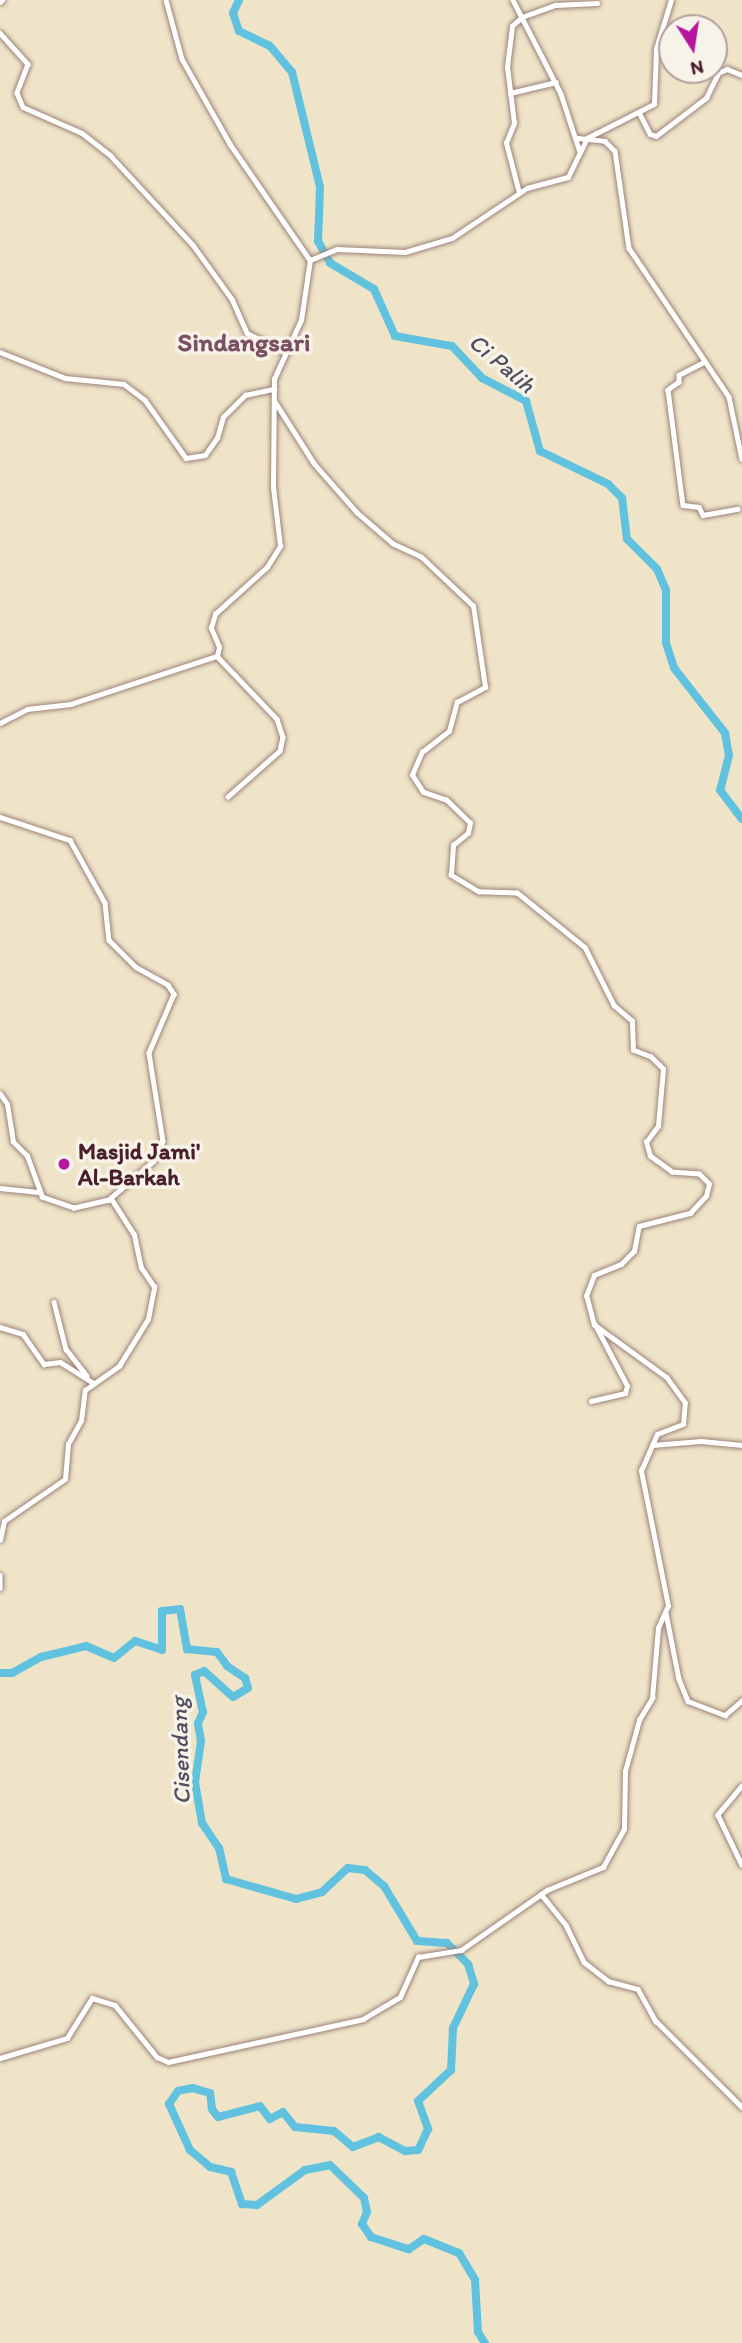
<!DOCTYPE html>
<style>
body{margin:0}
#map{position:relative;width:742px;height:2343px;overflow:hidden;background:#efe4c8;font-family:Itim,sans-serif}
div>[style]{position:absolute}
.river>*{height:8px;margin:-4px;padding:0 4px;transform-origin:4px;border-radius:4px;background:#60c2de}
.roads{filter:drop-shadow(0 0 2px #9c827a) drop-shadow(0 0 2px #9c827a)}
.street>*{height:4.5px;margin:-2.25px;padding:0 2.25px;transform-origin:2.25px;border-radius:2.25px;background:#fff}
.dots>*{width:19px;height:19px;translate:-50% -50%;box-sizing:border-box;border:4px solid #f7f3e8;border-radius:50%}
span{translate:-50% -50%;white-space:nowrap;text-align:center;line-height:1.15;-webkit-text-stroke:7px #f7f3e8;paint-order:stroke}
.poi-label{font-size:23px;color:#4a1f2b;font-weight:700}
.left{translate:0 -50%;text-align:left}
.water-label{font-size:24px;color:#515061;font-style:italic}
.quarter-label{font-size:26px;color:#7b5063;font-weight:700}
.north{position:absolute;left:658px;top:14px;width:70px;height:70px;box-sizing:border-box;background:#f7f3e8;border:2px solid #b29e9c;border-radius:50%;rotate:168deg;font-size:19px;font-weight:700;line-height:28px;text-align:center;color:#4a1f2b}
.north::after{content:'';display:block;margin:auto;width:24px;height:32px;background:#b5179e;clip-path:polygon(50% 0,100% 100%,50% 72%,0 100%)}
</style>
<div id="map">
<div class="river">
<div style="left:239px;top:0;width:14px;rotate:115deg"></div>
<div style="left:233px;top:13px;width:19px;rotate:72deg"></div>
<div style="left:239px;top:31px;width:34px;rotate:26deg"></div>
<div style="left:270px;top:46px;width:34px;rotate:50deg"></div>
<div style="left:292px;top:72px;width:118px;rotate:76.3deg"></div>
<div style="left:320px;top:187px;width:54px;rotate:92.1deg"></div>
<div style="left:318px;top:241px;width:25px;rotate:61deg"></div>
<div style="left:330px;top:263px;width:51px;rotate:30.6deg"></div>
<div style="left:374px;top:289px;width:51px;rotate:65.9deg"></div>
<div style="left:395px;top:336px;width:58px;rotate:10deg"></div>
<div style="left:452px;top:346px;width:44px;rotate:46.8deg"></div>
<div style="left:482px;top:378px;width:50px;rotate:27.6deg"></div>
<div style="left:526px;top:401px;width:52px;rotate:74.4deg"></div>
<div style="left:540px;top:451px;width:76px;rotate:25.9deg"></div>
<div style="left:608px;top:484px;width:20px;rotate:45deg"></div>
<div style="left:622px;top:498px;width:41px;rotate:83deg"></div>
<div style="left:627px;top:539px;width:42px;rotate:45deg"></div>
<div style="left:657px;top:569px;width:23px;rotate:67deg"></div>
<div style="left:666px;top:590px;width:53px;rotate:90deg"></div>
<div style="left:666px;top:643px;width:26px;rotate:72deg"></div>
<div style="left:674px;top:668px;width:83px;rotate:51.9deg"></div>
<div style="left:725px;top:733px;width:22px;rotate:80deg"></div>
<div style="left:729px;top:755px;width:36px;rotate:104deg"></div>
<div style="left:720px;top:790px;width:36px;rotate:53deg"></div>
<div style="left:0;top:1673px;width:12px"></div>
<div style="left:12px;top:1673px;width:33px;rotate:-29deg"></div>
<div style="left:41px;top:1657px;width:46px;rotate:-13.7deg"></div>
<div style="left:86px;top:1646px;width:30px;rotate:23deg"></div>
<div style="left:114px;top:1658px;width:27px;rotate:-39deg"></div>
<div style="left:135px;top:1641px;width:28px;rotate:18deg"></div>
<div style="left:162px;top:1650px;width:39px;rotate:-90deg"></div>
<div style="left:162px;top:1611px;width:18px;rotate:-6deg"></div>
<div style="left:180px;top:1609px;width:41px;rotate:80.1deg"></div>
<div style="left:187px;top:1649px;width:30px;rotate:6deg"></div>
<div style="left:217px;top:1652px;width:17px;rotate:54deg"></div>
<div style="left:227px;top:1666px;width:22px;rotate:34deg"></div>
<div style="left:245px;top:1678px;width:10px;rotate:73deg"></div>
<div style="left:248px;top:1688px;width:17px;rotate:149deg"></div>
<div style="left:233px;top:1697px;width:39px;rotate:-138deg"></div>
<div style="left:204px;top:1671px;width:10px;rotate:156deg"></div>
<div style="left:195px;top:1675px;width:38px;rotate:78deg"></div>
<div style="left:203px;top:1712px;width:12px;rotate:114deg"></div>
<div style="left:198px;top:1723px;width:18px;rotate:81deg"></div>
<div style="left:201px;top:1741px;width:41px;rotate:98.3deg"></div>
<div style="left:195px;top:1782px;width:42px;rotate:80.3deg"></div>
<div style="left:202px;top:1823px;width:30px;rotate:56deg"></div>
<div style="left:219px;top:1848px;width:32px;rotate:77deg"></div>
<div style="left:226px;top:1879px;width:73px;rotate:15.9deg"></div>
<div style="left:296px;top:1899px;width:27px;rotate:-15deg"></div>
<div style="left:322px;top:1892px;width:35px;rotate:-43deg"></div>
<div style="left:348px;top:1868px;width:17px;rotate:7deg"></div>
<div style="left:365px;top:1870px;width:25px;rotate:40deg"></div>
<div style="left:384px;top:1886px;width:64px;rotate:59deg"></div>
<div style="left:417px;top:1941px;width:30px;rotate:4deg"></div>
<div style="left:447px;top:1943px;width:30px;rotate:45deg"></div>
<div style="left:468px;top:1964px;width:21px;rotate:73deg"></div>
<div style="left:474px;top:1984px;width:49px;rotate:115.5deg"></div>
<div style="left:453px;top:2028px;width:42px;rotate:92.7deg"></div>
<div style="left:451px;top:2070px;width:45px;rotate:136.8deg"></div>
<div style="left:418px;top:2101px;width:30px;rotate:70deg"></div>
<div style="left:428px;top:2129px;width:23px;rotate:115deg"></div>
<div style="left:418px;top:2150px;width:13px;rotate:176deg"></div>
<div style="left:405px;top:2151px;width:30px;rotate:-152deg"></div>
<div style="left:379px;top:2137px;width:28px;rotate:159deg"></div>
<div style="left:353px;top:2147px;width:25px;rotate:-140deg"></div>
<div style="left:334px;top:2131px;width:39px;rotate:-174deg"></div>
<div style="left:295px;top:2127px;width:19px;rotate:-129deg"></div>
<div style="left:283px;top:2112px;width:15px;rotate:152deg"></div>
<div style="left:270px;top:2119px;width:16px;rotate:-128deg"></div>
<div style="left:260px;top:2106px;width:43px;rotate:165.3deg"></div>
<div style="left:218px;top:2117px;width:10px;rotate:-127deg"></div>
<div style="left:212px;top:2109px;width:16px;rotate:-97deg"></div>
<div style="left:210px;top:2093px;width:18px;rotate:-164deg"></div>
<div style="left:193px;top:2088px;width:15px;rotate:169deg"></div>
<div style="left:178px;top:2091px;width:16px;rotate:125deg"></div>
<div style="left:169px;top:2104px;width:51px;rotate:65.5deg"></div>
<div style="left:190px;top:2150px;width:26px;rotate:40deg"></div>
<div style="left:210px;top:2167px;width:22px;rotate:13deg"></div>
<div style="left:231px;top:2172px;width:34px;rotate:71deg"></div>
<div style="left:242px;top:2204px;width:15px;rotate:4deg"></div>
<div style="left:257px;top:2205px;width:59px;rotate:-36.1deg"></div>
<div style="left:305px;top:2170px;width:25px;rotate:-11deg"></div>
<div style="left:330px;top:2165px;width:47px;rotate:44.1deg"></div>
<div style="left:364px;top:2198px;width:14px;rotate:78deg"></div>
<div style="left:367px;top:2212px;width:13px;rotate:113deg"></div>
<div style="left:362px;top:2224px;width:16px;rotate:55deg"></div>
<div style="left:371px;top:2237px;width:40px;rotate:18deg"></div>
<div style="left:409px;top:2249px;width:18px;rotate:-34deg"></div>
<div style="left:424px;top:2239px;width:38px;rotate:22deg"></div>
<div style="left:459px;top:2253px;width:31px;rotate:59deg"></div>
<div style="left:475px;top:2280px;width:52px;rotate:86.7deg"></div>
<div style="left:478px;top:2332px;width:13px;rotate:58deg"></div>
</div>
<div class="roads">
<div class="street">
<div style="left:166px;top:0;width:61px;rotate:74.8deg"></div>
<div style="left:182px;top:59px;width:98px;rotate:60.5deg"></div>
<div style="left:230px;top:144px;width:141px;rotate:55.4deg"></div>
<div style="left:513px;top:0;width:106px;rotate:62.9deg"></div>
<div style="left:561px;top:94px;width:61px;rotate:71.9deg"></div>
<div style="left:0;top:2px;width:3px;rotate:-45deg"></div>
<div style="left:0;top:33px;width:42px;rotate:47.9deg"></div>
<div style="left:28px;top:64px;width:31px;rotate:111deg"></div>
<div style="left:17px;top:93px;width:15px;rotate:67deg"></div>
<div style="left:23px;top:107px;width:64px;rotate:23.8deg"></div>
<div style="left:82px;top:133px;width:37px;rotate:38deg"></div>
<div style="left:111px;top:156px;width:121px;rotate:47.3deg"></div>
<div style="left:193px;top:245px;width:67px;rotate:54.2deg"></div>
<div style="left:232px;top:299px;width:37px;rotate:66deg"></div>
<div style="left:247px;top:333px;width:42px;rotate:26.6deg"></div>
<div style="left:510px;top:93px;width:47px;rotate:-13.4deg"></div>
<div style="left:640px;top:114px;width:22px;rotate:63deg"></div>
<div style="left:650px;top:134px;width:6px;rotate:18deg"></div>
<div style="left:656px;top:136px;width:63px;rotate:-37.2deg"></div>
<div style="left:706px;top:98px;width:28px;rotate:-64deg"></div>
<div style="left:718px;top:73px;width:10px;rotate:-24deg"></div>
<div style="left:727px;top:69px;width:16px;rotate:22deg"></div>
<div style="left:578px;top:138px;width:27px;rotate:6deg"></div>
<div style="left:605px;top:141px;width:14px;rotate:45deg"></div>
<div style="left:615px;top:151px;width:98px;rotate:81.8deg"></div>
<div style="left:629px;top:248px;width:179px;rotate:56.1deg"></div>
<div style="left:729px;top:397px;width:63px;rotate:78.2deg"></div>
<div style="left:587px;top:138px;width:75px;rotate:-26.9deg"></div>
<div style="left:654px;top:104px;width:55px;rotate:-87.9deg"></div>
<div style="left:656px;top:49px;width:51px;rotate:-73deg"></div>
<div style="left:519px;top:193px;width:52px;rotate:-104.6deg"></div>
<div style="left:506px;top:143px;width:22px;rotate:-68deg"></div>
<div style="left:514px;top:123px;width:56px;rotate:-97.1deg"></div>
<div style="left:507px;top:67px;width:41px;rotate:-83deg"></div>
<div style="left:512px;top:26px;width:13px;rotate:-42deg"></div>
<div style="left:522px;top:17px;width:35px;rotate:-20deg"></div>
<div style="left:555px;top:5px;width:42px;rotate:-2.7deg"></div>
<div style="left:0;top:352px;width:70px;rotate:21.8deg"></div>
<div style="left:65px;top:378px;width:59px;rotate:5.8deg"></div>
<div style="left:124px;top:384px;width:26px;rotate:37deg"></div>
<div style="left:145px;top:400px;width:71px;rotate:54.7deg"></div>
<div style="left:186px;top:458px;width:19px;rotate:-9deg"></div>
<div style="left:205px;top:455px;width:21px;rotate:-55deg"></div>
<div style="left:217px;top:438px;width:22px;rotate:-74deg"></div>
<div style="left:223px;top:417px;width:31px;rotate:-45deg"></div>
<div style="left:245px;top:395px;width:30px;rotate:-12deg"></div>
<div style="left:705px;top:362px;width:29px;rotate:153deg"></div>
<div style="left:679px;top:375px;width:7px;rotate:90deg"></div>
<div style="left:679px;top:382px;width:14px;rotate:144deg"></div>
<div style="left:668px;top:390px;width:116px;rotate:82.6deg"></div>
<div style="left:683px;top:505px;width:16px;rotate:7deg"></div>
<div style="left:699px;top:507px;width:9px;rotate:63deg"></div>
<div style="left:703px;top:515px;width:35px;rotate:-10deg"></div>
<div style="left:217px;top:656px;width:87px;rotate:46.4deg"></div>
<div style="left:277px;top:719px;width:19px;rotate:72deg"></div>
<div style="left:283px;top:737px;width:14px;rotate:102deg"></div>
<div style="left:280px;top:751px;width:69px;rotate:138.5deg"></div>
<div style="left:0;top:723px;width:30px;rotate:-27deg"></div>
<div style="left:27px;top:709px;width:44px;rotate:-6.5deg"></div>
<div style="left:71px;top:704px;width:154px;rotate:-18.2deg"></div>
<div style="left:217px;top:656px;width:9px;rotate:-77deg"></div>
<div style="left:219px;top:647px;width:21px;rotate:-113deg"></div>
<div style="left:211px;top:628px;width:15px;rotate:-74deg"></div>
<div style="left:215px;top:614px;width:70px;rotate:-42.1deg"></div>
<div style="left:267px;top:567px;width:25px;rotate:-58deg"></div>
<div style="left:280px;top:546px;width:59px;rotate:-96.8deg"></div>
<div style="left:273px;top:487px;width:108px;rotate:-89.5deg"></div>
<div style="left:274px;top:379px;width:65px;rotate:-65.4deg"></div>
<div style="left:301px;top:320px;width:61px;rotate:-81.5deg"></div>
<div style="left:310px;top:260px;width:29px;rotate:-22deg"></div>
<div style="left:337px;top:249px;width:68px;rotate:2.5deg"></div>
<div style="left:405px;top:252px;width:49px;rotate:-16.6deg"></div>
<div style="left:452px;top:238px;width:90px;rotate:-33.7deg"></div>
<div style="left:527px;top:188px;width:42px;rotate:-15deg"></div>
<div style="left:568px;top:177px;width:43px;rotate:-64deg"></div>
<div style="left:0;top:817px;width:74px;rotate:18.2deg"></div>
<div style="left:70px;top:840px;width:72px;rotate:60.9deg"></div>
<div style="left:105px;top:903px;width:37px;rotate:84deg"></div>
<div style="left:109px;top:940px;width:38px;rotate:45deg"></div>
<div style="left:136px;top:967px;width:37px;rotate:29deg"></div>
<div style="left:168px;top:985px;width:11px;rotate:56deg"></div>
<div style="left:174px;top:994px;width:64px;rotate:113deg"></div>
<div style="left:149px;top:1053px;width:89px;rotate:81deg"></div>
<div style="left:163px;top:1141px;width:22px;rotate:114deg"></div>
<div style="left:154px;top:1161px;width:60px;rotate:139.1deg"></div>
<div style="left:109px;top:1200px;width:36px;rotate:167deg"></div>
<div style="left:74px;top:1208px;width:34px;rotate:-161deg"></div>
<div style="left:42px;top:1197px;width:44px;rotate:-110.1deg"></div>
<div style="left:27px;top:1156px;width:20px;rotate:-135deg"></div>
<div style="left:13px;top:1142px;width:38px;rotate:-99deg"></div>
<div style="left:7px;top:1104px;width:12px;rotate:-125deg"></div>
<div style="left:0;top:1188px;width:38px;rotate:6deg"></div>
<div style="left:54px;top:1302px;width:49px;rotate:75.7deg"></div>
<div style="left:66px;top:1349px;width:34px;rotate:52deg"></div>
<div style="left:0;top:1327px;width:24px;rotate:17deg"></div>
<div style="left:23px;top:1334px;width:37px;rotate:55deg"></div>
<div style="left:44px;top:1364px;width:16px;rotate:-7deg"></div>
<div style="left:60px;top:1362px;width:38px;rotate:32deg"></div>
<div style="left:591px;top:1401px;width:35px;rotate:-13deg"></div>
<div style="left:625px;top:1393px;width:7px;rotate:-74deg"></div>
<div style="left:627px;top:1386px;width:69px;rotate:-117.7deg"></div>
<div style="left:652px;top:1445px;width:49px;rotate:-4.7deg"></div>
<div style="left:701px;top:1441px;width:41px;rotate:5.6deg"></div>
<div style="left:0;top:1540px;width:19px;rotate:-78deg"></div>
<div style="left:4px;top:1521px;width:74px;rotate:-34.5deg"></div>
<div style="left:65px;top:1479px;width:35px;rotate:-85deg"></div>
<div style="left:68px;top:1444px;width:26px;rotate:-61deg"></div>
<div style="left:81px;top:1421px;width:31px;rotate:-83deg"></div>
<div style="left:85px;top:1390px;width:42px;rotate:-35.2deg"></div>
<div style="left:119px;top:1366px;width:55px;rotate:-58.3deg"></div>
<div style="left:148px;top:1319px;width:33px;rotate:-79deg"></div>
<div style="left:154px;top:1287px;width:23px;rotate:-124deg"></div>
<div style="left:141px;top:1268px;width:34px;rotate:-102deg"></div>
<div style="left:134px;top:1235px;width:43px;rotate:-122.6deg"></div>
<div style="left:0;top:1575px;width:13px;rotate:90deg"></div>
<div style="left:666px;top:1613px;width:67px;rotate:78.9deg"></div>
<div style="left:679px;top:1679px;width:24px;rotate:68deg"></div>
<div style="left:688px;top:1701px;width:40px;rotate:21deg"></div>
<div style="left:725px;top:1715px;width:23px;rotate:-41deg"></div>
<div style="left:742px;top:1786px;width:38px;rotate:130deg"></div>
<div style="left:718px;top:1815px;width:55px;rotate:64.4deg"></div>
<div style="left:541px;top:1894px;width:40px;rotate:51deg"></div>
<div style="left:566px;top:1925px;width:41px;rotate:64.1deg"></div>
<div style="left:584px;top:1962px;width:31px;rotate:38deg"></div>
<div style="left:608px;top:1981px;width:31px;rotate:15deg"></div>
<div style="left:638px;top:1989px;width:37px;rotate:61deg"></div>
<div style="left:656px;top:2021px;width:122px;rotate:45deg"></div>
<div style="left:0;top:2058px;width:70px;rotate:-16.6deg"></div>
<div style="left:67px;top:2038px;width:47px;rotate:-58deg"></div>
<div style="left:92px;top:1998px;width:24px;rotate:17deg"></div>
<div style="left:115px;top:2005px;width:67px;rotate:51.1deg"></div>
<div style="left:157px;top:2057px;width:12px;rotate:24deg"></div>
<div style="left:168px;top:2062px;width:200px;rotate:-12.4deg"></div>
<div style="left:363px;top:2019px;width:43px;rotate:-30.7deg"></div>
<div style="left:400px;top:1997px;width:44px;rotate:-65.8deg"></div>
<div style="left:418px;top:1957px;width:44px;rotate:-9.2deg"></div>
<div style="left:461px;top:1950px;width:105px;rotate:-34.9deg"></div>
<div style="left:547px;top:1890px;width:61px;rotate:-22.3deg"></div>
<div style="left:603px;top:1867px;width:43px;rotate:-61.1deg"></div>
<div style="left:624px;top:1829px;width:58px;rotate:-89deg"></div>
<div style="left:625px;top:1771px;width:53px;rotate:-74.6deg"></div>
<div style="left:639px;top:1720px;width:26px;rotate:-59deg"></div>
<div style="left:652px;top:1698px;width:70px;rotate:-85.1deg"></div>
<div style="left:658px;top:1628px;width:24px;rotate:-66deg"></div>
<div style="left:668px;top:1606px;width:138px;rotate:-101.3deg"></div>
<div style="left:641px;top:1471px;width:40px;rotate:-66.6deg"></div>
<div style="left:657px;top:1434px;width:28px;rotate:-21deg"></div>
<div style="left:683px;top:1424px;width:21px;rotate:-85deg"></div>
<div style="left:685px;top:1403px;width:31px;rotate:-126deg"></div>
<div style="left:667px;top:1378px;width:90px;rotate:-144deg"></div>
<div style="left:594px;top:1325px;width:30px;rotate:-105deg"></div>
<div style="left:586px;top:1296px;width:22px;rotate:-69deg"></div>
<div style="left:594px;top:1275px;width:29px;rotate:-22deg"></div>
<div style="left:621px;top:1264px;width:18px;rotate:-45deg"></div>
<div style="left:634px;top:1251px;width:25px;rotate:-79deg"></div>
<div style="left:639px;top:1226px;width:53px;rotate:-14.3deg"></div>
<div style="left:690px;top:1213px;width:23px;rotate:-47deg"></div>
<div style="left:706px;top:1196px;width:12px;rotate:-76deg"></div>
<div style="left:709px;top:1184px;width:14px;rotate:-135deg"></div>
<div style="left:699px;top:1174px;width:27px;rotate:-176deg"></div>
<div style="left:672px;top:1172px;width:27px;rotate:-144deg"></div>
<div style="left:650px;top:1156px;width:15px;rotate:-106deg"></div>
<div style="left:646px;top:1142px;width:20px;rotate:-53deg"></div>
<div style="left:658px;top:1126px;width:57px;rotate:-85deg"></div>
<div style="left:663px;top:1069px;width:17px;rotate:-135deg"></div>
<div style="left:651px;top:1057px;width:19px;rotate:-159deg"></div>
<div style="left:633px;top:1050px;width:29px;rotate:-92deg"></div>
<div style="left:632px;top:1021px;width:23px;rotate:-140deg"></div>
<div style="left:614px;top:1006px;width:65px;rotate:-116.6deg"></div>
<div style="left:585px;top:948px;width:87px;rotate:-141deg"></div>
<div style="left:517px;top:893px;width:38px;rotate:-178deg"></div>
<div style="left:479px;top:892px;width:33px;rotate:-149deg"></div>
<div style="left:451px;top:875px;width:30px;rotate:-86deg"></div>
<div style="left:453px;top:845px;width:19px;rotate:-39deg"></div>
<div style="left:468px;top:833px;width:10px;rotate:-79deg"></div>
<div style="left:470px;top:823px;width:33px;rotate:-136deg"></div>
<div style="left:446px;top:800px;width:24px;rotate:-161deg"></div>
<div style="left:423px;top:792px;width:20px;rotate:-123deg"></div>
<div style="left:412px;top:775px;width:25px;rotate:-67deg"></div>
<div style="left:422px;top:752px;width:34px;rotate:-38deg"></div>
<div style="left:449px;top:731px;width:30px;rotate:-75deg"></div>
<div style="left:457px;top:702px;width:32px;rotate:-28deg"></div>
<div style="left:485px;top:687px;width:82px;rotate:-98.4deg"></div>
<div style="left:473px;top:606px;width:71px;rotate:-136.7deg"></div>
<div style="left:421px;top:557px;width:31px;rotate:-155deg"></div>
<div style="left:393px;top:544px;width:48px;rotate:-139.3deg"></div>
<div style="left:357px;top:513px;width:65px;rotate:-131.3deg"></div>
<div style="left:314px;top:464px;width:75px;rotate:-122.4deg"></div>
</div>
</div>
<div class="dots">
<div style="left:64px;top:1164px;background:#b5179e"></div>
</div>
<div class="poi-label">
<span class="left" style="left:78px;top:1164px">Masjid Jami'<br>Al-Barkah</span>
</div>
<div class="water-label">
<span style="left:502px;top:363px;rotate:40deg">Ci Palih</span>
<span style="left:180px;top:1751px;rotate:-92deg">Cisendang</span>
</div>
<div class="quarter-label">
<span style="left:244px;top:343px">Sindangsari</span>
</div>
<div class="north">N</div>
</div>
